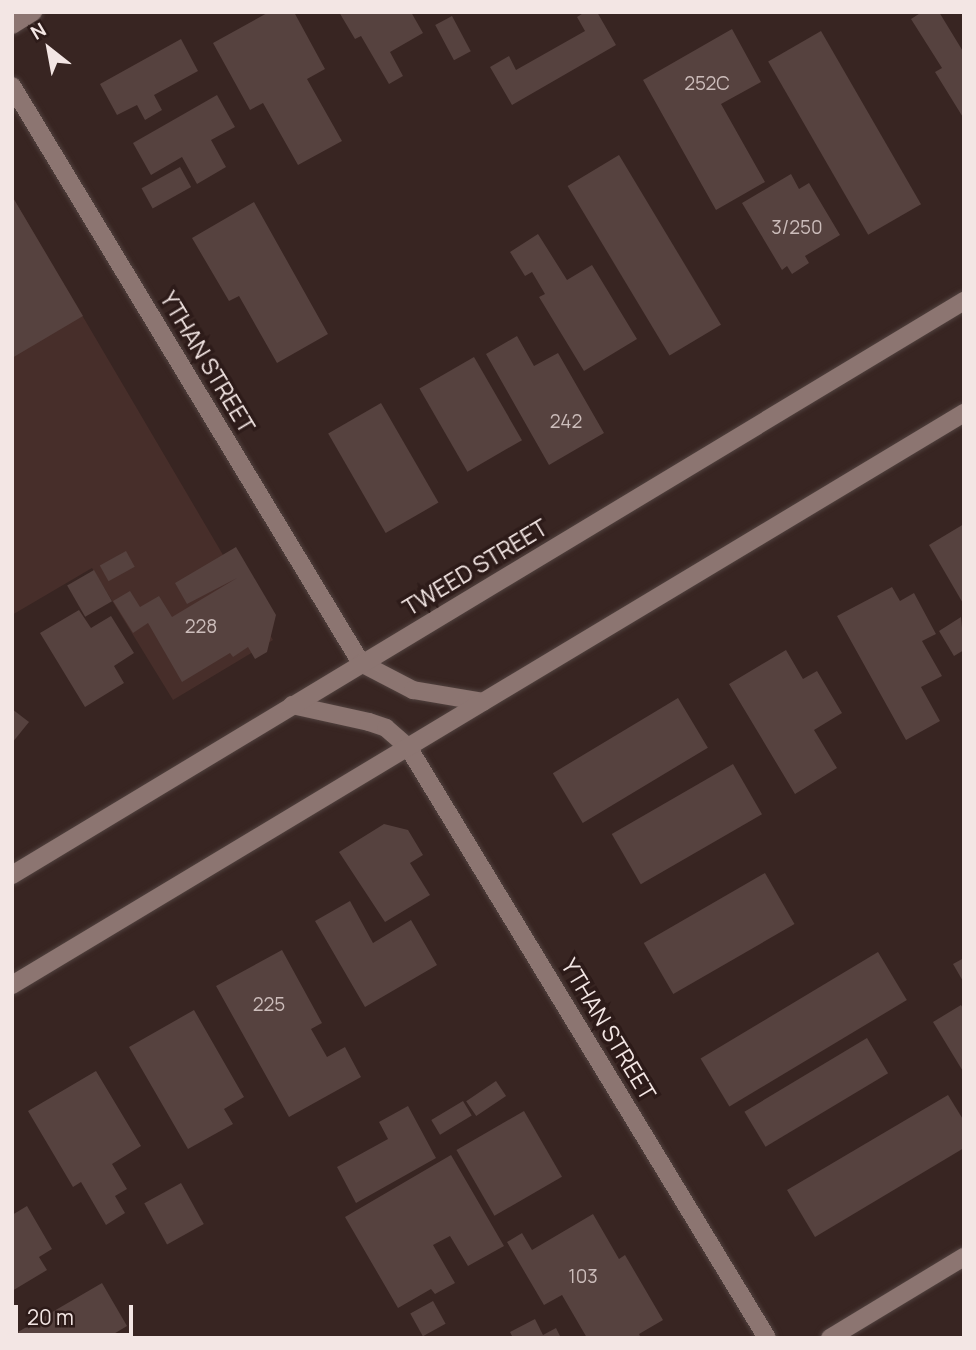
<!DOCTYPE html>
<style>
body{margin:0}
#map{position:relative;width:976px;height:1350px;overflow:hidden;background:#382522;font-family:Manrope,sans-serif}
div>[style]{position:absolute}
.built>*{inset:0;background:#472e2a}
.building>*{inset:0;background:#56423f;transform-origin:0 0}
.roads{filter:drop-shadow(0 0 2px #51423f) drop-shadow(0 0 2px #51423f)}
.minor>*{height:18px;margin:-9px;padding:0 9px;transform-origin:9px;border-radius:9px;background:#8c7571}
.secondary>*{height:18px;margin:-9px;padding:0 9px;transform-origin:9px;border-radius:9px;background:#8c7571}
span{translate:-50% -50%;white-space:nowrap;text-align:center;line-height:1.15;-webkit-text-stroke:7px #2d1b19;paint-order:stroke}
.number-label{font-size:19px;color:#ccbdbb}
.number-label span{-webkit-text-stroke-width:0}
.street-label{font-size:23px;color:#f3e6e4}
.frame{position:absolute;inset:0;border:14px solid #f3e6e4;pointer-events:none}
.north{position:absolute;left:14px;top:14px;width:70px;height:70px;-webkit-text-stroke:5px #2d1b19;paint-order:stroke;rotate:329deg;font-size:19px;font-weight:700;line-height:28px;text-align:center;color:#f3e6e4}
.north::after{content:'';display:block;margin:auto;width:24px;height:32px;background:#f3e6e4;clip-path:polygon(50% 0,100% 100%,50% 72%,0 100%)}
.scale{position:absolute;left:14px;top:1305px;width:119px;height:32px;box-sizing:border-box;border:4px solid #f3e6e4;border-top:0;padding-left:9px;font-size:21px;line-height:24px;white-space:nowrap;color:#f3e6e4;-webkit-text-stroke:5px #2d1b19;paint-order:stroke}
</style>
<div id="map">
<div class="built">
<div style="clip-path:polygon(12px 196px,273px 640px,173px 700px,92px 568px,12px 615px)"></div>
</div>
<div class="building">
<div style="clip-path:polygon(269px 12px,294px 12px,325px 69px,307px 79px,342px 141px,298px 165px,263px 103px,250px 110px,213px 43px)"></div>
<div style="clip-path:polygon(339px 12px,411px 12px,423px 33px,390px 52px,403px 76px,389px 84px,361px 36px,355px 39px)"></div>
<div style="clip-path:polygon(585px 12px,597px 12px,616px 45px,512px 105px,490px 67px,509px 56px,516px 70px,585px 31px,577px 17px)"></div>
<div style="clip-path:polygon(922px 12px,939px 12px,964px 53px,964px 119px,935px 72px,942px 68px,911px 19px)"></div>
<div style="left:452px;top:16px;width:40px;height:19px;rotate:62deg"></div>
<div style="clip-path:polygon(732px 29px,761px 82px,721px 104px,765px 182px,716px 210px,643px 80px)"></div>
<div style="left:821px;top:31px;width:200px;height:61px;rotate:60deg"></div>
<div style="clip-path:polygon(181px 39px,198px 71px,154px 95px,162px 110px,145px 120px,137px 105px,117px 115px,100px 84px)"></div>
<div style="clip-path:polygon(217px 95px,235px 127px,211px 140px,226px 167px,197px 184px,182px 157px,151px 175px,133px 143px)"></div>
<div style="left:619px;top:155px;width:198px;height:60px;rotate:59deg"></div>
<div style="left:180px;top:167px;width:23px;height:44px;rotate:61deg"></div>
<div style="clip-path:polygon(791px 174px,799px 189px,809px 183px,840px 235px,805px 256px,809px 263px,792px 274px,787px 266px,782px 270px,742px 203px)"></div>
<div style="clip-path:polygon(12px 196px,83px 316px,12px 358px)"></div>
<div style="clip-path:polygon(254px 202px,328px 334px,277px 363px,239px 296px,229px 301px,192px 238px)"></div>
<div style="clip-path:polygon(538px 234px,567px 280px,592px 265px,637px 339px,584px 371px,539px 297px,545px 294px,532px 272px,525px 276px,510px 252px)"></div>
<div style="clip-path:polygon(517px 336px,534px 366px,558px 353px,604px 433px,549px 465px,486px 354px)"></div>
<div style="left:474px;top:357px;width:96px;height:63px;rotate:60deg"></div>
<div style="left:381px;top:403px;width:115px;height:61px;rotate:60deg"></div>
<div style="clip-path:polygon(964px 524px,964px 605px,929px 545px)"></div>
<div style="clip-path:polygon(236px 547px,276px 615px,267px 652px,255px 659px,248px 647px,233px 657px,230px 653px,182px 682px,148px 623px,133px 633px,113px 601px,130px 591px,140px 607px,159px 596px,172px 617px,237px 578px,187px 604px,175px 583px)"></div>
<div style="left:126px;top:551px;width:18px;height:30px;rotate:61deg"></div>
<div style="left:94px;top:570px;width:36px;height:31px;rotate:60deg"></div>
<div style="clip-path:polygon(892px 587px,900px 601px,914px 593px,936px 634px,922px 641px,942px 676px,921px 687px,940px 721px,906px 740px,837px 616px)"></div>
<div style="clip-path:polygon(79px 610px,91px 628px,111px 616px,134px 653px,114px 666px,124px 683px,85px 707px,40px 633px)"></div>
<div style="clip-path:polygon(961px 617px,964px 650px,954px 656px,939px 631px)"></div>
<div style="clip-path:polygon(786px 650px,803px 679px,817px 671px,842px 713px,814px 730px,837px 768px,795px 794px,729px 684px)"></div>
<div style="left:678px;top:698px;width:58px;height:146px;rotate:59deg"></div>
<div style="clip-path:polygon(12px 709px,29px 722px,12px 743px)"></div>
<div style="left:733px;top:764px;width:58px;height:140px;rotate:60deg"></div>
<div style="clip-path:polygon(384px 824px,408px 830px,423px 855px,410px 863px,430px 895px,385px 922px,339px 852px)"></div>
<div style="left:765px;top:873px;width:59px;height:140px;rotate:60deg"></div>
<div style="clip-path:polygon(350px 901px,373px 943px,411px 920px,437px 965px,365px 1007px,315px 921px)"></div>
<div style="clip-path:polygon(282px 950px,322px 1023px,311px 1029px,327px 1057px,345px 1047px,361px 1077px,289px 1117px,216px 986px)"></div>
<div style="left:878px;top:952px;width:56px;height:207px;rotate:59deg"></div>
<div style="clip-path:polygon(964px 958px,964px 983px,953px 964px)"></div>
<div style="clip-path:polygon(961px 1005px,964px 1010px,964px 1073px,933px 1022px)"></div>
<div style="clip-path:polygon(194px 1010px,244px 1097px,224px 1109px,233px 1124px,188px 1149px,129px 1047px)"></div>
<div style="left:867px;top:1038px;width:41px;height:143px;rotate:59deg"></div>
<div style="clip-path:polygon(96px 1071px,141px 1146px,112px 1164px,127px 1189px,115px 1196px,125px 1213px,106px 1225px,81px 1182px,73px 1187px,28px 1111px)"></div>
<div style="left:496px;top:1081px;width:18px;height:36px;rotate:56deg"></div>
<div style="clip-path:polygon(948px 1095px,964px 1121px,964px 1148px,815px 1237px,787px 1190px)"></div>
<div style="left:463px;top:1101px;width:17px;height:37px;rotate:59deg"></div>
<div style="clip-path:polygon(408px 1106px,436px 1158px,356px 1203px,337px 1167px,388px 1139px,379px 1122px)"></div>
<div style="left:524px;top:1111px;width:76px;height:78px;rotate:60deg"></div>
<div style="clip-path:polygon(451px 1155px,504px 1246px,468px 1266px,450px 1236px,433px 1245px,455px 1283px,435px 1294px,431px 1289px,398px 1308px,345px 1217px)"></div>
<div style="left:181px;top:1183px;width:47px;height:42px;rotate:61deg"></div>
<div style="clip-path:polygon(27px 1206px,52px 1249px,39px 1257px,47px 1270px,12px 1291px,12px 1215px)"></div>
<div style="clip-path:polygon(593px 1214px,619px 1259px,625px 1255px,663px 1320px,639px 1334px,641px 1338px,587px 1338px,562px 1295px,544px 1305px,507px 1242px,522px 1233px,532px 1250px)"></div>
<div style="clip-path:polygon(102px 1283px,127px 1326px,107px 1338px,22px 1338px,18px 1332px)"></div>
<div style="left:433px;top:1301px;width:26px;height:26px;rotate:61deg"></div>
<div style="clip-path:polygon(535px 1319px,543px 1335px,556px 1328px,561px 1338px,513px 1338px,510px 1332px)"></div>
</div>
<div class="roads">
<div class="minor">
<div style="left:12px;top:25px;width:25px;rotate:-32deg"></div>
<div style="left:12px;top:86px;width:674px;rotate:58.83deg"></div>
<div style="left:408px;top:747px;width:691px;rotate:58.72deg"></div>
<div style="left:830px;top:1338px;width:157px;rotate:-31.2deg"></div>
</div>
<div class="secondary">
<div style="left:361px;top:663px;width:59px;rotate:27.4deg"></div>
<div style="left:413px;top:690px;width:71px;rotate:9.7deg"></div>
<div style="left:292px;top:705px;width:79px;rotate:12.4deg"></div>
<div style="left:369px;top:722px;width:18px;rotate:19deg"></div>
<div style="left:386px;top:728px;width:29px;rotate:41deg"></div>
<div style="left:12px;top:875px;width:1112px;rotate:-31.09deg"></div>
<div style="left:12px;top:985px;width:1111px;rotate:-31deg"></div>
</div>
</div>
<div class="number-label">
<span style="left:707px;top:84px">252C</span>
<span style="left:797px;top:228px">3/250</span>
<span style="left:566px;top:422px">242</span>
<span style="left:201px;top:627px">228</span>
<span style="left:269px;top:1005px">225</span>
<span style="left:583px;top:1277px">103</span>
</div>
<div class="street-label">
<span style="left:208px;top:362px;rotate:59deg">YTHAN STREET</span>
<span style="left:475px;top:567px;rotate:-31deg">TWEED STREET</span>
<span style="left:609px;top:1029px;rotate:59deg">YTHAN STREET</span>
</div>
<div class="frame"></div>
<div class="north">N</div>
<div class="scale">20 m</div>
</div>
